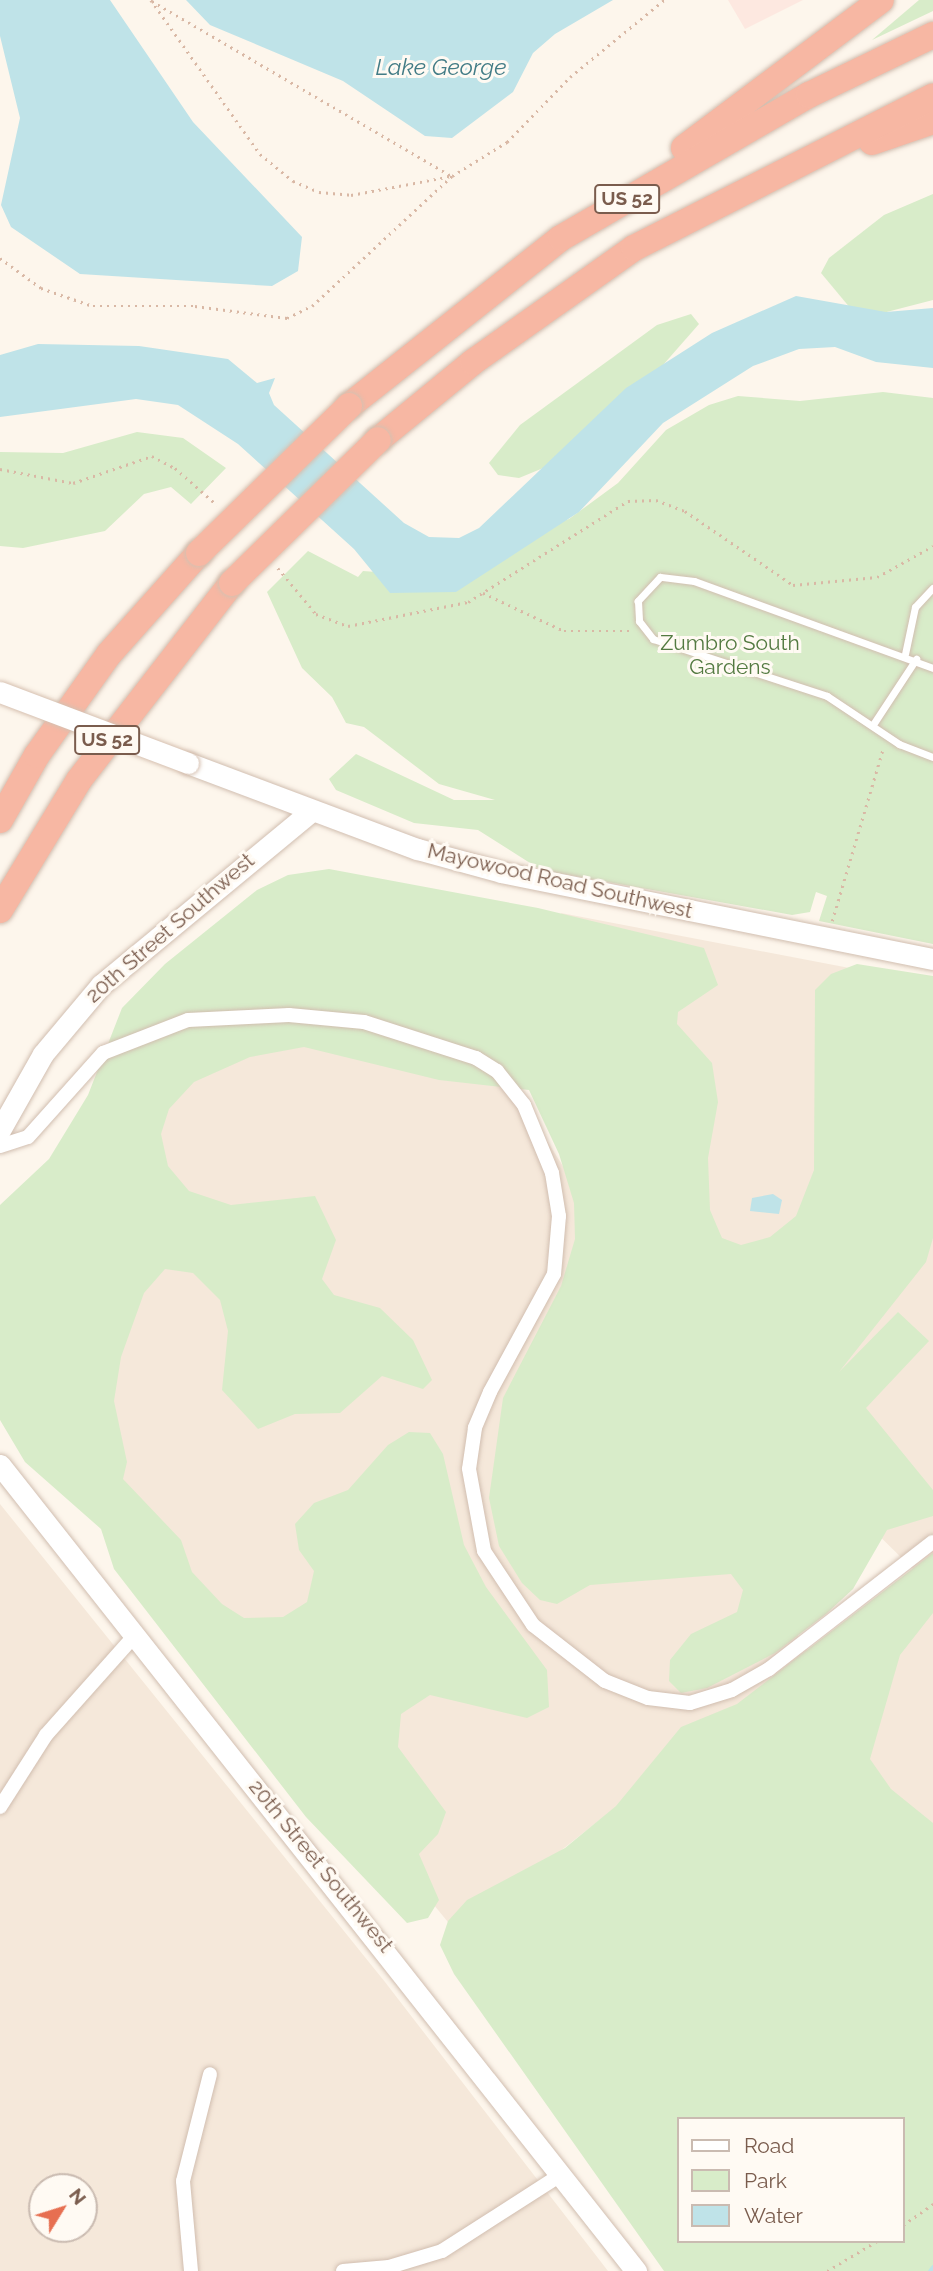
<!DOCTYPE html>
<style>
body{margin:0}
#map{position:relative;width:933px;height:2271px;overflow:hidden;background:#fdf6ec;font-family:Raleway,sans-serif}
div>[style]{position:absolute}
.residential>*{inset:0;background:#f5e8da}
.commercial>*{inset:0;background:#fde8e0}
.green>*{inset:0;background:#d8ecc9}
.water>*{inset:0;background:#bfe3e8}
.stream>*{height:5px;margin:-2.5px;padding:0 2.5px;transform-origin:2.5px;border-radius:2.5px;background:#bfe3e8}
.path>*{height:2.5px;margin-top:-1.25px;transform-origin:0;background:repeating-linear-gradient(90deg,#d9b8a5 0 2px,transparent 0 7px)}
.roads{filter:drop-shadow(0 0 2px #d1beb0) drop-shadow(0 0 2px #d1beb0)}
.lane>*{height:7px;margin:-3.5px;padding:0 3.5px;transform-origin:3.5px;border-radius:3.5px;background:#fff}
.street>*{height:14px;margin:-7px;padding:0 7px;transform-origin:7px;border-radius:7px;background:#fff}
.secondary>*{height:21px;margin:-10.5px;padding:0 10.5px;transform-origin:10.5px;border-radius:10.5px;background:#fff}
.highway>*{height:26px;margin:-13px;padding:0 13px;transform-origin:13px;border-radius:13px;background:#f7b7a3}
.bridges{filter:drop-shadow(0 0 2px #d6c0b0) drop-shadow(0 0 2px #d6c0b0)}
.secondary-bridge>*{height:21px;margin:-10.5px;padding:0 10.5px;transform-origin:10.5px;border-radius:10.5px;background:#fff}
.highway-bridge>*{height:26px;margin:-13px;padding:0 13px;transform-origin:13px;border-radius:13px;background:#f7b7a3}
span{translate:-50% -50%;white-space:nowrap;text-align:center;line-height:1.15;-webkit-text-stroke:6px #fffaf3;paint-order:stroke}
.shield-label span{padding:2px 5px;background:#fffaf3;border:2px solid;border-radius:5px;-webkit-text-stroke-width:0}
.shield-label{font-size:19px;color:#7a5c4d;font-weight:700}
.park-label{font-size:21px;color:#537a41}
.street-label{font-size:21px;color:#7a5c4d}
.water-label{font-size:23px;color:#437c86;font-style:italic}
.legend{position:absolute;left:677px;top:2117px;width:228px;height:126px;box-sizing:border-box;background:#fffaf3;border:2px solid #cabbb1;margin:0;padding:9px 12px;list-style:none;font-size:21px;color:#7a5c4d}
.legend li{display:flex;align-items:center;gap:14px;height:35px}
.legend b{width:35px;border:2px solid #cabbb1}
.north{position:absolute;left:28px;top:2173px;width:70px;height:70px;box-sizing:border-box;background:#fffaf3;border:2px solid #cabbb1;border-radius:50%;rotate:52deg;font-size:19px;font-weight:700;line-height:28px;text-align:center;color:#7a5c4d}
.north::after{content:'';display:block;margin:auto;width:24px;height:32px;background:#e76f51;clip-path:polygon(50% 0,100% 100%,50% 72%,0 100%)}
</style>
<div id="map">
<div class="residential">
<div style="clip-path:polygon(561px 913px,933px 984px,933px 1903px,766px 1688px,457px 1933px,228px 1655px,60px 1391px,161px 1079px,237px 1015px,476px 1058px,524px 1105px,584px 1199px,693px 1461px,809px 1654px,916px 1572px,748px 1407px)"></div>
<div style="clip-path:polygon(evenodd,0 1504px,385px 1982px,608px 2271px,0 2271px,0 1504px,42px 2187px,84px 2187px,84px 2229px,42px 2229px,42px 2187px)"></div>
</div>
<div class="commercial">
<div style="clip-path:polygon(728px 0,803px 0,745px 29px)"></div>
</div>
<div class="green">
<div style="clip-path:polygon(919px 0,933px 0,933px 11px,872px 40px)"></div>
<div style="clip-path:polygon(933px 194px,933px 300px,875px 315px,851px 309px,821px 273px,829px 258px,884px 215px)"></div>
<div style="clip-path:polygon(691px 314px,699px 324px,649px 381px,553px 464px,519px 478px,498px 475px,489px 463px,520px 425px,657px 325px)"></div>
<div style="clip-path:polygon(883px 392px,933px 398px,933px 944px,819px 921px,827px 896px,816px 892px,810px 912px,792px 915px,541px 870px,478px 830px,414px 823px,336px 790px,329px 779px,356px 754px,454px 800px,495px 800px,439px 784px,364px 727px,346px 723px,332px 697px,302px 668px,267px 592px,308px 551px,358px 577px,363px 571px,390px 573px,569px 519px,618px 483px,666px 430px,709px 405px,738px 396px,800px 401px)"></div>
<div style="clip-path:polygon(137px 432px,183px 438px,226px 468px,191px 504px,171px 487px,144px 494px,105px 531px,23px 548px,0 546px,0 452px,63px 453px)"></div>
<div style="clip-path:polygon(329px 869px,538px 908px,704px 948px,718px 985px,678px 1012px,677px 1024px,712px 1063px,718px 1102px,708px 1158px,710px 1210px,722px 1238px,741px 1245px,770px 1237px,796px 1216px,814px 1170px,815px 990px,831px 974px,857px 964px,933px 976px,933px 1238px,926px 1262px,839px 1372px,898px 1312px,929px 1341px,866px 1408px,933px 1490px,933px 1516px,887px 1530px,853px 1589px,826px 1614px,775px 1653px,707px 1688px,681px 1693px,669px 1681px,670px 1660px,691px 1634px,737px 1612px,743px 1590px,731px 1574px,590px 1585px,557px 1604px,540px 1600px,522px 1583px,499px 1546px,489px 1498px,503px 1398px,561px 1286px,575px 1239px,574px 1203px,559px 1154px,529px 1090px,439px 1080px,304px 1047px,250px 1057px,194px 1082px,169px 1109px,161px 1134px,168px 1166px,189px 1191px,231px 1205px,315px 1196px,336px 1240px,322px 1279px,334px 1295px,380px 1308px,413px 1340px,432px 1380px,423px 1389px,382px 1376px,340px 1413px,295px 1414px,258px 1429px,222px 1390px,228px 1331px,220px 1300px,193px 1273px,165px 1269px,144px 1293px,121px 1357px,114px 1401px,127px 1462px,123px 1479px,181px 1540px,192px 1572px,222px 1604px,244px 1618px,283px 1617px,307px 1602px,314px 1571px,299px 1550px,295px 1524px,314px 1503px,348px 1490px,388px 1445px,409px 1432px,430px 1433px,443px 1454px,464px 1545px,486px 1587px,547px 1670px,549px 1707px,527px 1718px,430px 1695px,401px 1714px,398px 1747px,446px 1812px,438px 1834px,419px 1854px,439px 1900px,428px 1918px,407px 1923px,306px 1817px,114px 1569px,101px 1529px,25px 1462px,0 1420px,0 1205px,49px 1159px,88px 1095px,122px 1008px,165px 964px,257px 890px,288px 875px)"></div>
<div style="clip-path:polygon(evenodd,933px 1553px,933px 1613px,900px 1655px,870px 1759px,891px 1789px,933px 1823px,933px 2271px,664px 2271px,454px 1974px,440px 1945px,448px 1921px,467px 1900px,565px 1848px,616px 1806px,681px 1727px,737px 1704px,933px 1553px,679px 2119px,903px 2119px,903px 2241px,679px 2241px,679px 2119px)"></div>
</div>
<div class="water">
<div style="clip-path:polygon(0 0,110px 0,193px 122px,302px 237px,298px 271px,272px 286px,80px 274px,11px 227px,1px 205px,20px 118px,0 36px)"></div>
<div style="clip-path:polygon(186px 0,613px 0,555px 34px,533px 53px,513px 92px,452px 138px,425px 136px,343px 81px,210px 25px)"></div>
<div style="clip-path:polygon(796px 296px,886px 312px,933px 308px,933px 368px,876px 362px,835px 347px,799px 349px,753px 366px,663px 423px,579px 512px,456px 592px,390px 593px,354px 549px,238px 444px,178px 405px,136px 399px,0 417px,0 355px,38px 344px,139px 346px,228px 359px,257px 383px,275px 378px,269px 393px,274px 405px,404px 523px,429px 537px,459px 538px,479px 528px,626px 388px,712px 333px)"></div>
<div style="clip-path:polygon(773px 1194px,782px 1200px,779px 1214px,750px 1211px,752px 1198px)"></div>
</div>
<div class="stream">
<div style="left:930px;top:2271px;width:5px;rotate:-53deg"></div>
</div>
<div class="path">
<div style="left:151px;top:0;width:189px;rotate:54.7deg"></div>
<div style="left:260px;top:154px;width:43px;rotate:39.3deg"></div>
<div style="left:293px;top:181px;width:28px;rotate:23deg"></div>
<div style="left:319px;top:192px;width:32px;rotate:5deg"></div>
<div style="left:351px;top:195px;width:103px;rotate:-10.7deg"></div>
<div style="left:152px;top:1px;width:347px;rotate:30.3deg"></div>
<div style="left:0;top:258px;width:51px;rotate:36.2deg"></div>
<div style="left:41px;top:288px;width:55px;rotate:19.1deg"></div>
<div style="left:93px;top:306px;width:102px"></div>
<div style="left:195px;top:306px;width:93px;rotate:7.4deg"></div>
<div style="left:287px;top:318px;width:28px;rotate:-26deg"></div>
<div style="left:312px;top:306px;width:191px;rotate:-42.9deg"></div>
<div style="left:452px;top:176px;width:65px;rotate:-31.7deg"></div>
<div style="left:507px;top:142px;width:91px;rotate:-45.9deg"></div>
<div style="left:570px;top:77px;width:122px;rotate:-39.3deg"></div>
<div style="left:0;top:469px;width:74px;rotate:10.9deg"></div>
<div style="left:73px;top:483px;width:83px;rotate:-18.9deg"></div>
<div style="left:152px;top:456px;width:26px;rotate:28deg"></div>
<div style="left:175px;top:468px;width:56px;rotate:41.4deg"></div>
<div style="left:278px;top:568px;width:60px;rotate:50.4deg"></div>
<div style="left:316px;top:614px;width:34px;rotate:21deg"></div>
<div style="left:348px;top:626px;width:122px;rotate:-11.3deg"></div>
<div style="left:468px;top:602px;width:189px;rotate:-32.3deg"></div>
<div style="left:628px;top:501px;width:28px;rotate:-2deg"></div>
<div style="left:656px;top:500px;width:31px;rotate:21deg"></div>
<div style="left:685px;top:511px;width:131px;rotate:34.4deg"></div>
<div style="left:793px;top:585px;width:84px;rotate:-5.4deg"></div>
<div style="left:877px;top:577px;width:64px;rotate:-29deg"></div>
<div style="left:483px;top:593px;width:89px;rotate:25.1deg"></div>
<div style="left:564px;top:631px;width:68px"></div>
<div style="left:832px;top:921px;width:179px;rotate:-73.5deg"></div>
<div style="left:903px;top:2225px;width:37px;rotate:-35deg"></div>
<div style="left:827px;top:2271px;width:58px;rotate:-31deg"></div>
</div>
<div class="roads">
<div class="lane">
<div style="left:905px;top:654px;width:48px;rotate:-78deg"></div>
<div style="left:915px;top:607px;width:26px;rotate:-47deg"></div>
<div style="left:933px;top:668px;width:254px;rotate:-160deg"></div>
<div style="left:694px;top:581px;width:34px;rotate:-173deg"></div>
<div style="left:660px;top:577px;width:33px;rotate:133deg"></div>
<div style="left:638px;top:601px;width:20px;rotate:87deg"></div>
<div style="left:639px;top:621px;width:23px;rotate:52deg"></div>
<div style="left:653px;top:639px;width:183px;rotate:18.1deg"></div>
<div style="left:827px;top:696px;width:87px;rotate:33.7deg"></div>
<div style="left:899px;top:744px;width:36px;rotate:21deg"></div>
<div style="left:874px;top:723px;width:77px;rotate:-56.7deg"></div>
</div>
<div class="street">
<div style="left:0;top:1146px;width:29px;rotate:-18deg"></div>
<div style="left:28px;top:1137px;width:113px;rotate:-48.2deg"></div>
<div style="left:103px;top:1053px;width:91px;rotate:-21.2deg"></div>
<div style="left:188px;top:1020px;width:101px;rotate:-2.8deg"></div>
<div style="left:289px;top:1015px;width:75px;rotate:5.3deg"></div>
<div style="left:364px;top:1022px;width:118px;rotate:17.8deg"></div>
<div style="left:476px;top:1058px;width:25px;rotate:32deg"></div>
<div style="left:497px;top:1071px;width:43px;rotate:51.5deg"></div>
<div style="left:524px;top:1105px;width:74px;rotate:67.6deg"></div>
<div style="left:552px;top:1173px;width:44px;rotate:80.8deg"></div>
<div style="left:559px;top:1216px;width:58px;rotate:94.9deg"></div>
<div style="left:554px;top:1274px;width:134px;rotate:118.5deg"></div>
<div style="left:490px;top:1392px;width:39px;rotate:113deg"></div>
<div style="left:475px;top:1428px;width:41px;rotate:98.3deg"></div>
<div style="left:469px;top:1469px;width:83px;rotate:79.6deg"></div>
<div style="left:484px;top:1551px;width:89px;rotate:56.5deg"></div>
<div style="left:533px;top:1625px;width:91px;rotate:37.9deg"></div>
<div style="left:605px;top:1681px;width:46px;rotate:21.6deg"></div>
<div style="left:648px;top:1698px;width:42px;rotate:6.8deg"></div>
<div style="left:690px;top:1703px;width:44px;rotate:-17.2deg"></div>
<div style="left:732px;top:1690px;width:43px;rotate:-29.6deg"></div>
<div style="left:769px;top:1669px;width:207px;rotate:-37.8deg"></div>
<div style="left:0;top:1807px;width:85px;rotate:-57.4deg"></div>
<div style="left:46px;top:1735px;width:134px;rotate:-48.3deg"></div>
<div style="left:191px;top:2271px;width:90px;rotate:-95.1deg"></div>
<div style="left:183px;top:2181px;width:110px;rotate:-75.8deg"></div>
<div style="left:343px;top:2271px;width:46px;rotate:-5deg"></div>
<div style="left:389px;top:2267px;width:55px;rotate:-16.8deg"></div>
<div style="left:442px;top:2251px;width:143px;rotate:-32.7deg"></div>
</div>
<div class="secondary">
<div style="left:188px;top:763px;width:245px;rotate:20.6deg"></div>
<div style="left:417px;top:849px;width:87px;rotate:15.3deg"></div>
<div style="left:501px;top:872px;width:441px;rotate:11.4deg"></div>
<div style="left:0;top:1130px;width:87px;rotate:-60.5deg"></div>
<div style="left:43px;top:1054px;width:90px;rotate:-50deg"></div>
<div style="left:101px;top:985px;width:271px;rotate:-39.6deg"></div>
<div style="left:0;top:1465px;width:1027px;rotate:51.72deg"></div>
</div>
<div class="highway">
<div style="left:872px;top:142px;width:65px;rotate:-19deg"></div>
<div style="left:684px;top:148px;width:246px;rotate:-36.9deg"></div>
<div style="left:349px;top:406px;width:270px;rotate:-38.4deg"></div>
<div style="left:561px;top:238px;width:286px;rotate:-30deg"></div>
<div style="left:809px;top:95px;width:138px;rotate:-25.8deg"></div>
<div style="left:378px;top:440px;width:123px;rotate:-39.4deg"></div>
<div style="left:473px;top:362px;width:197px;rotate:-35.3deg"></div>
<div style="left:634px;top:248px;width:335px;rotate:-26.9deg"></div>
<div style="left:0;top:820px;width:75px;rotate:-60.4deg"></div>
<div style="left:37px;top:755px;width:124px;rotate:-54.5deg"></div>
<div style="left:109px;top:654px;width:135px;rotate:-48.3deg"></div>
<div style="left:0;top:910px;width:152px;rotate:-58.7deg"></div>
<div style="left:79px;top:780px;width:249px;rotate:-52.2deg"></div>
</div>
</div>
<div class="bridges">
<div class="secondary-bridge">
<div style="left:0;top:692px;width:201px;rotate:20.7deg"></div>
</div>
<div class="highway-bridge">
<div style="left:199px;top:553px;width:210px;rotate:-44.4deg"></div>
<div style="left:232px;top:583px;width:204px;rotate:-44.4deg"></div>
</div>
</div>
<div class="shield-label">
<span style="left:627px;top:199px">US 52</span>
<span style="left:107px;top:740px">US 52</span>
</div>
<div class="park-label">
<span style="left:730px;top:655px">Zumbro South<br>Gardens</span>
</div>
<div class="street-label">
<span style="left:560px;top:881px;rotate:13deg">Mayowood Road Southwest</span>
<span style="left:170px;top:928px;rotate:-41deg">20th Street Southwest</span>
<span style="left:321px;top:1866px;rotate:51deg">20th Street Southwest</span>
</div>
<div class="water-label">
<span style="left:441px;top:67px">Lake George</span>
</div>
<ul class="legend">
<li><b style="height:9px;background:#fff"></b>Road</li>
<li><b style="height:19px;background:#d8ecc9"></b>Park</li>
<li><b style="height:19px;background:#bfe3e8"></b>Water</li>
</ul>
<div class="north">N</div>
</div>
